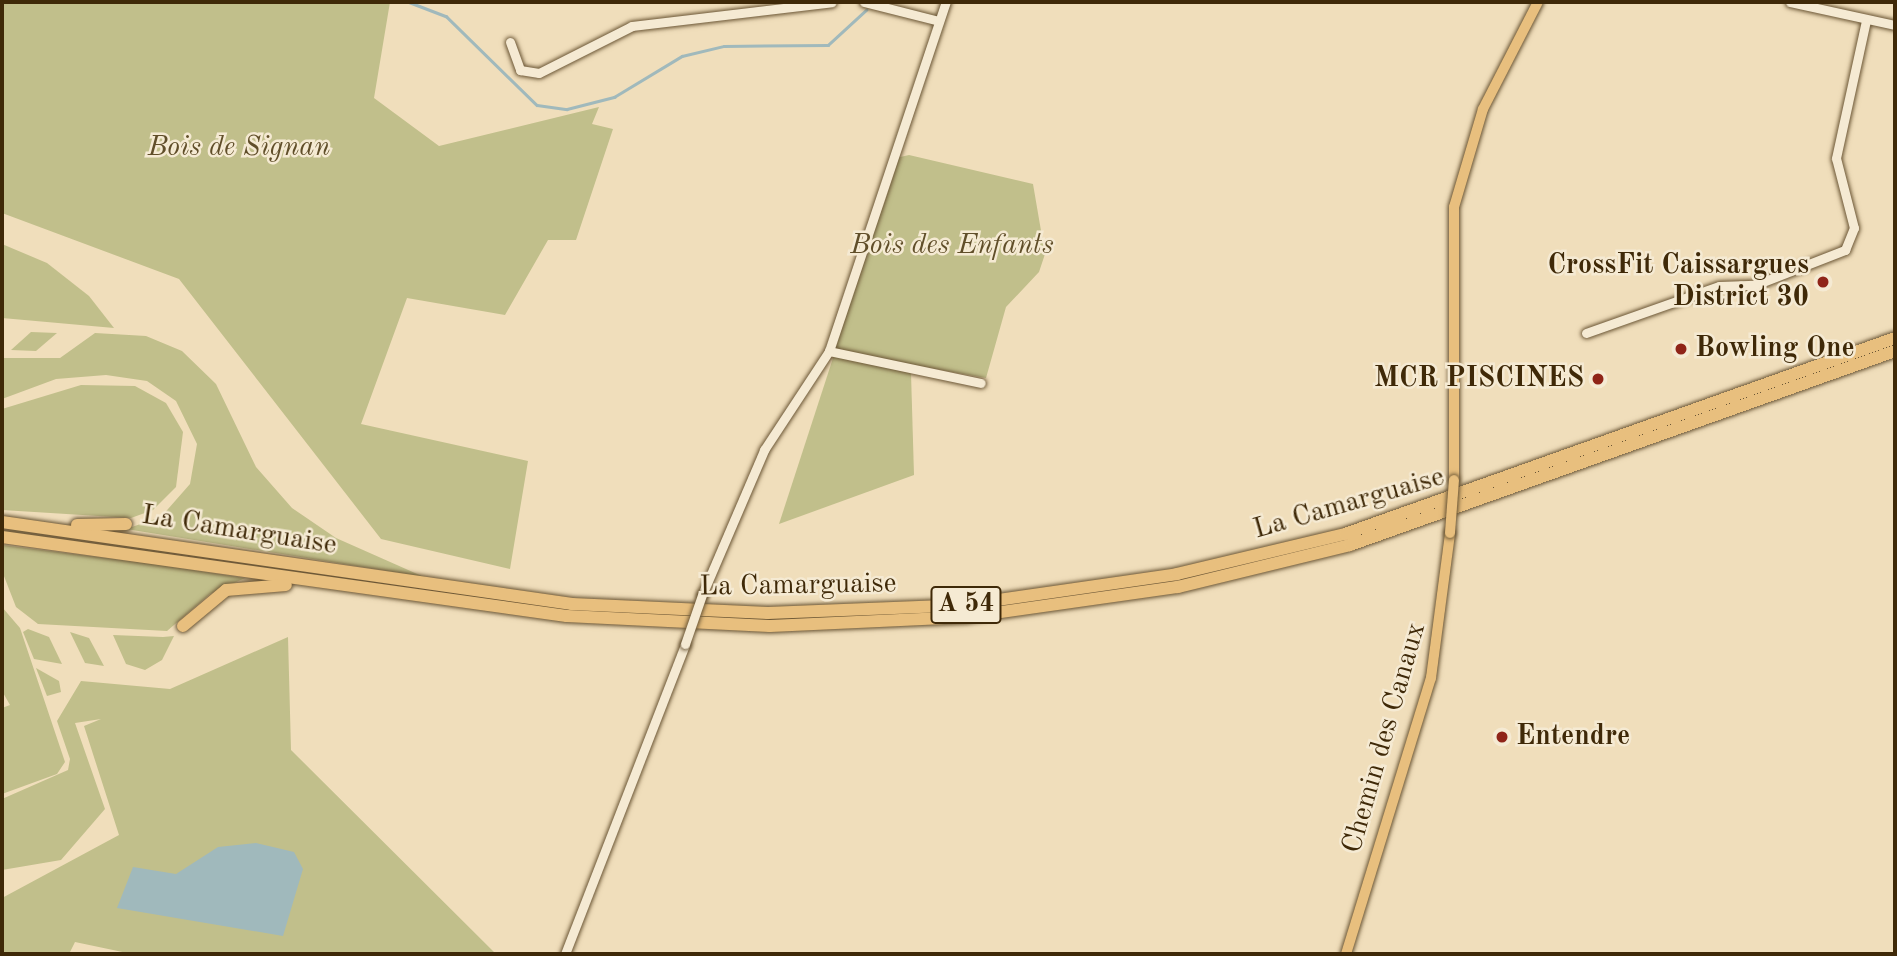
<!DOCTYPE html>
<style>
body{margin:0}
#map{position:relative;width:1897px;height:956px;overflow:hidden;background:#f0debb;font-family:"Old Standard TT",serif}
div>[style]{position:absolute}
.green>*{inset:0;background:#c1bf8b}
.water>*{inset:0;background:#a0b9bc}
.stream>*{height:2.5px;margin:-1.25px;padding:0 1.25px;transform-origin:1.25px;border-radius:1.25px;background:#a0b9bc}
.roads{filter:drop-shadow(0 0 2px #6b5635) drop-shadow(0 0 2px #6b5635)}
.minor>*{height:9px;margin:-4.5px;padding:0 4.5px;transform-origin:4.5px;border-radius:4.5px;background:#f5ead3}
.major>*{height:10px;margin:-5px;padding:0 5px;transform-origin:5px;border-radius:5px;background:#e8bf7e}
.highway>*{height:12px;margin:-6px;padding:0 6px;transform-origin:6px;border-radius:6px;background:#e8bf7e}
.bridges{filter:drop-shadow(0 0 2px #6b5635) drop-shadow(0 0 2px #6b5635)}
.minor-bridge>*{height:9px;margin:-4.5px;padding:0 4.5px;transform-origin:4.5px;border-radius:4.5px;background:#f5ead3}
.major-bridge>*{height:10px;margin:-5px;padding:0 5px;transform-origin:5px;border-radius:5px;background:#e8bf7e}
.dots>*{width:19px;height:19px;translate:-50% -50%;box-sizing:border-box;border:4px solid #f5ead3;border-radius:50%}
span{translate:-50% -50%;white-space:nowrap;text-align:center;line-height:1.15;-webkit-text-stroke:5px #f5ead3;paint-order:stroke}
.shield-label span{padding:2px 5px;background:#f5ead3;border:2px solid;border-radius:5px;-webkit-text-stroke-width:0}
.shield-label{font-size:26px;color:#3f2908;font-weight:700}
.park-label{font-size:28px;color:#604e29;font-style:italic}
.poi-label{font-size:28px;color:#3f2908;font-weight:700}
.right{translate:-100% -50%;text-align:right}
.left{translate:0 -50%;text-align:left}
.street-label{font-size:28px;color:#3f2908}
.frame{position:absolute;inset:0;border:4px solid #3f2908;pointer-events:none}
</style>
<div id="map">
<div class="green">
<div style="clip-path:polygon(2px 2px,390px 2px,374px 98px,439px 146px,599px 107px,592px 124px,613px 129px,576px 240px,548px 240px,505px 315px,407px 298px,361px 424px,528px 461px,510px 569px,381px 539px,179px 279px,2px 213px)"></div>
<div style="clip-path:polygon(909px 155px,1033px 184px,1045px 254px,1039px 272px,1006px 307px,986px 378px,834px 351px,896px 158px)"></div>
<div style="clip-path:polygon(2px 244px,47px 263px,89px 296px,114px 328px,2px 318px)"></div>
<div style="clip-path:polygon(31px 332px,57px 333px,36px 351px,11px 350px)"></div>
<div style="clip-path:polygon(95px 333px,146px 336px,182px 351px,216px 384px,256px 467px,292px 508px,336px 538px,424px 577px,126px 529px,161px 517px,190px 484px,197px 444px,176px 401px,147px 381px,106px 375px,56px 379px,2px 399px,2px 358px,60px 358px)"></div>
<div style="clip-path:polygon(834px 355px,911px 373px,914px 475px,779px 524px)"></div>
<div style="clip-path:polygon(81px 385px,135px 386px,166px 403px,183px 432px,176px 487px,153px 510px,131px 518px,2px 510px,2px 409px)"></div>
<div style="clip-path:polygon(2px 545px,153px 564px,245px 578px,210px 594px,167px 631px,38px 624px,16px 607px,2px 571px)"></div>
<div style="clip-path:polygon(2px 607px,20px 628px,65px 762px,57px 774px,2px 794px,2px 708px,10px 705px,2px 691px)"></div>
<div style="clip-path:polygon(28px 629px,49px 637px,62px 664px,34px 659px,23px 632px)"></div>
<div style="clip-path:polygon(70px 632px,89px 638px,104px 666px,85px 663px)"></div>
<div style="clip-path:polygon(113px 635px,163px 637px,174px 636px,162px 660px,145px 670px,126px 664px)"></div>
<div style="clip-path:polygon(288px 637px,291px 750px,496px 954px,132px 954px,75px 942px,69px 954px,2px 954px,2px 898px,119px 835px,84px 726px,101px 719px,75px 723px,105px 809px,61px 860px,2px 870px,2px 799px,68px 770px,70px 759px,57px 721px,81px 681px,170px 689px)"></div>
<div style="clip-path:polygon(36px 668px,59px 681px,61px 692px,47px 696px)"></div>
</div>
<div class="water">
<div style="clip-path:polygon(256px 843px,294px 852px,303px 869px,283px 936px,117px 908px,133px 867px,176px 874px,218px 847px)"></div>
</div>
<div class="stream">
<div style="left:409px;top:2px;width:40px;rotate:21deg"></div>
<div style="left:446px;top:16px;width:127px;rotate:44.4deg"></div>
<div style="left:537px;top:105px;width:30px;rotate:8deg"></div>
<div style="left:567px;top:109px;width:49px;rotate:-14.3deg"></div>
<div style="left:614px;top:97px;width:79px;rotate:-31.1deg"></div>
<div style="left:682px;top:56px;width:43px;rotate:-13.4deg"></div>
<div style="left:724px;top:46px;width:104px;rotate:-0.6deg"></div>
<div style="left:828px;top:45px;width:52px;rotate:-42.6deg"></div>
</div>
<div class="roads">
<div class="minor">
<div style="left:864px;top:2px;width:77px;rotate:14.2deg"></div>
<div style="left:1790px;top:2px;width:107px;rotate:12.4deg"></div>
<div style="left:510px;top:42px;width:30px;rotate:70deg"></div>
<div style="left:520px;top:70px;width:19px;rotate:9deg"></div>
<div style="left:539px;top:73px;width:104px;rotate:-26.8deg"></div>
<div style="left:632px;top:26px;width:201px;rotate:-6.8deg"></div>
<div style="left:1586px;top:333px;width:141px;rotate:-19.5deg"></div>
<div style="left:1719px;top:286px;width:36px;rotate:-2deg"></div>
<div style="left:1755px;top:285px;width:97px;rotate:-21.3deg"></div>
<div style="left:1845px;top:250px;width:24px;rotate:-68deg"></div>
<div style="left:1854px;top:228px;width:72px;rotate:-104.4deg"></div>
<div style="left:1836px;top:158px;width:141px;rotate:-77.7deg"></div>
<div style="left:829px;top:351px;width:155px;rotate:11.9deg"></div>
<div style="left:702px;top:595px;width:158px;rotate:-66.8deg"></div>
<div style="left:764px;top:450px;width:118px;rotate:-56.7deg"></div>
<div style="left:829px;top:351px;width:368px;rotate:-71.5deg"></div>
<div style="left:565px;top:954px;width:332px;rotate:-68.8deg"></div>
</div>
<div class="major">
<div style="left:1454px;top:480px;width:273px;rotate:-90deg"></div>
<div style="left:1454px;top:207px;width:102px;rotate:-73.5deg"></div>
<div style="left:1483px;top:109px;width:120px;rotate:-62.8deg"></div>
<div style="left:1346px;top:954px;width:289px;rotate:-72.9deg"></div>
<div style="left:1431px;top:678px;width:146px;rotate:-82.5deg"></div>
</div>
<div class="highway">
<div style="left:2px;top:522px;width:576px;rotate:8.19deg"></div>
<div style="left:572px;top:604px;width:196px;rotate:2.6deg"></div>
<div style="left:768px;top:613px;width:195px;rotate:-2.3deg"></div>
<div style="left:963px;top:605px;width:216px;rotate:-8.2deg"></div>
<div style="left:1177px;top:574px;width:173px;rotate:-13.4deg"></div>
<div style="left:1345px;top:534px;width:584px;rotate:-19.61deg"></div>
<div style="left:77px;top:525px;width:49px;rotate:-1.2deg"></div>
<div style="left:2px;top:537px;width:570px;rotate:7.96deg"></div>
<div style="left:567px;top:616px;width:203px;rotate:2.8deg"></div>
<div style="left:770px;top:626px;width:196px;rotate:-2.6deg"></div>
<div style="left:966px;top:617px;width:214px;rotate:-8.1deg"></div>
<div style="left:1178px;top:587px;width:177px;rotate:-13.7deg"></div>
<div style="left:1350px;top:545px;width:578px;rotate:-19.59deg"></div>
<div style="left:183px;top:626px;width:56px;rotate:-39.9deg"></div>
<div style="left:226px;top:590px;width:60px;rotate:-4.8deg"></div>
</div>
</div>
<div class="bridges">
<div class="minor-bridge">
<div style="left:685px;top:644px;width:52px;rotate:-70.9deg"></div>
</div>
<div class="major-bridge">
<div style="left:1450px;top:533px;width:53px;rotate:-85.7deg"></div>
</div>
</div>
<div class="dots">
<div style="left:1823px;top:282px;background:#8f2418"></div>
<div style="left:1681px;top:349px;background:#8f2418"></div>
<div style="left:1598px;top:379px;background:#8f2418"></div>
<div style="left:1502px;top:737px;background:#8f2418"></div>
</div>
<div class="shield-label">
<span style="left:966px;top:605px">A 54</span>
</div>
<div class="park-label">
<span style="left:239px;top:148px">Bois de Signan</span>
<span style="left:952px;top:246px">Bois des Enfants</span>
</div>
<div class="poi-label">
<span class="right" style="left:1809px;top:282px">CrossFit Caissargues<br>District 30</span>
<span class="left" style="left:1695px;top:349px">Bowling One</span>
<span class="right" style="left:1584px;top:379px">MCR PISCINES</span>
<span class="left" style="left:1516px;top:737px">Entendre</span>
</div>
<div class="street-label">
<span style="left:1349px;top:504px;rotate:-16deg">La Camarguaise</span>
<span style="left:239px;top:531px;rotate:9deg">La Camarguaise</span>
<span style="left:798px;top:586px;rotate:-1deg">La Camarguaise</span>
<span style="left:1385px;top:738px;rotate:-74deg">Chemin des Canaux</span>
</div>
<div class="frame"></div>
</div>
